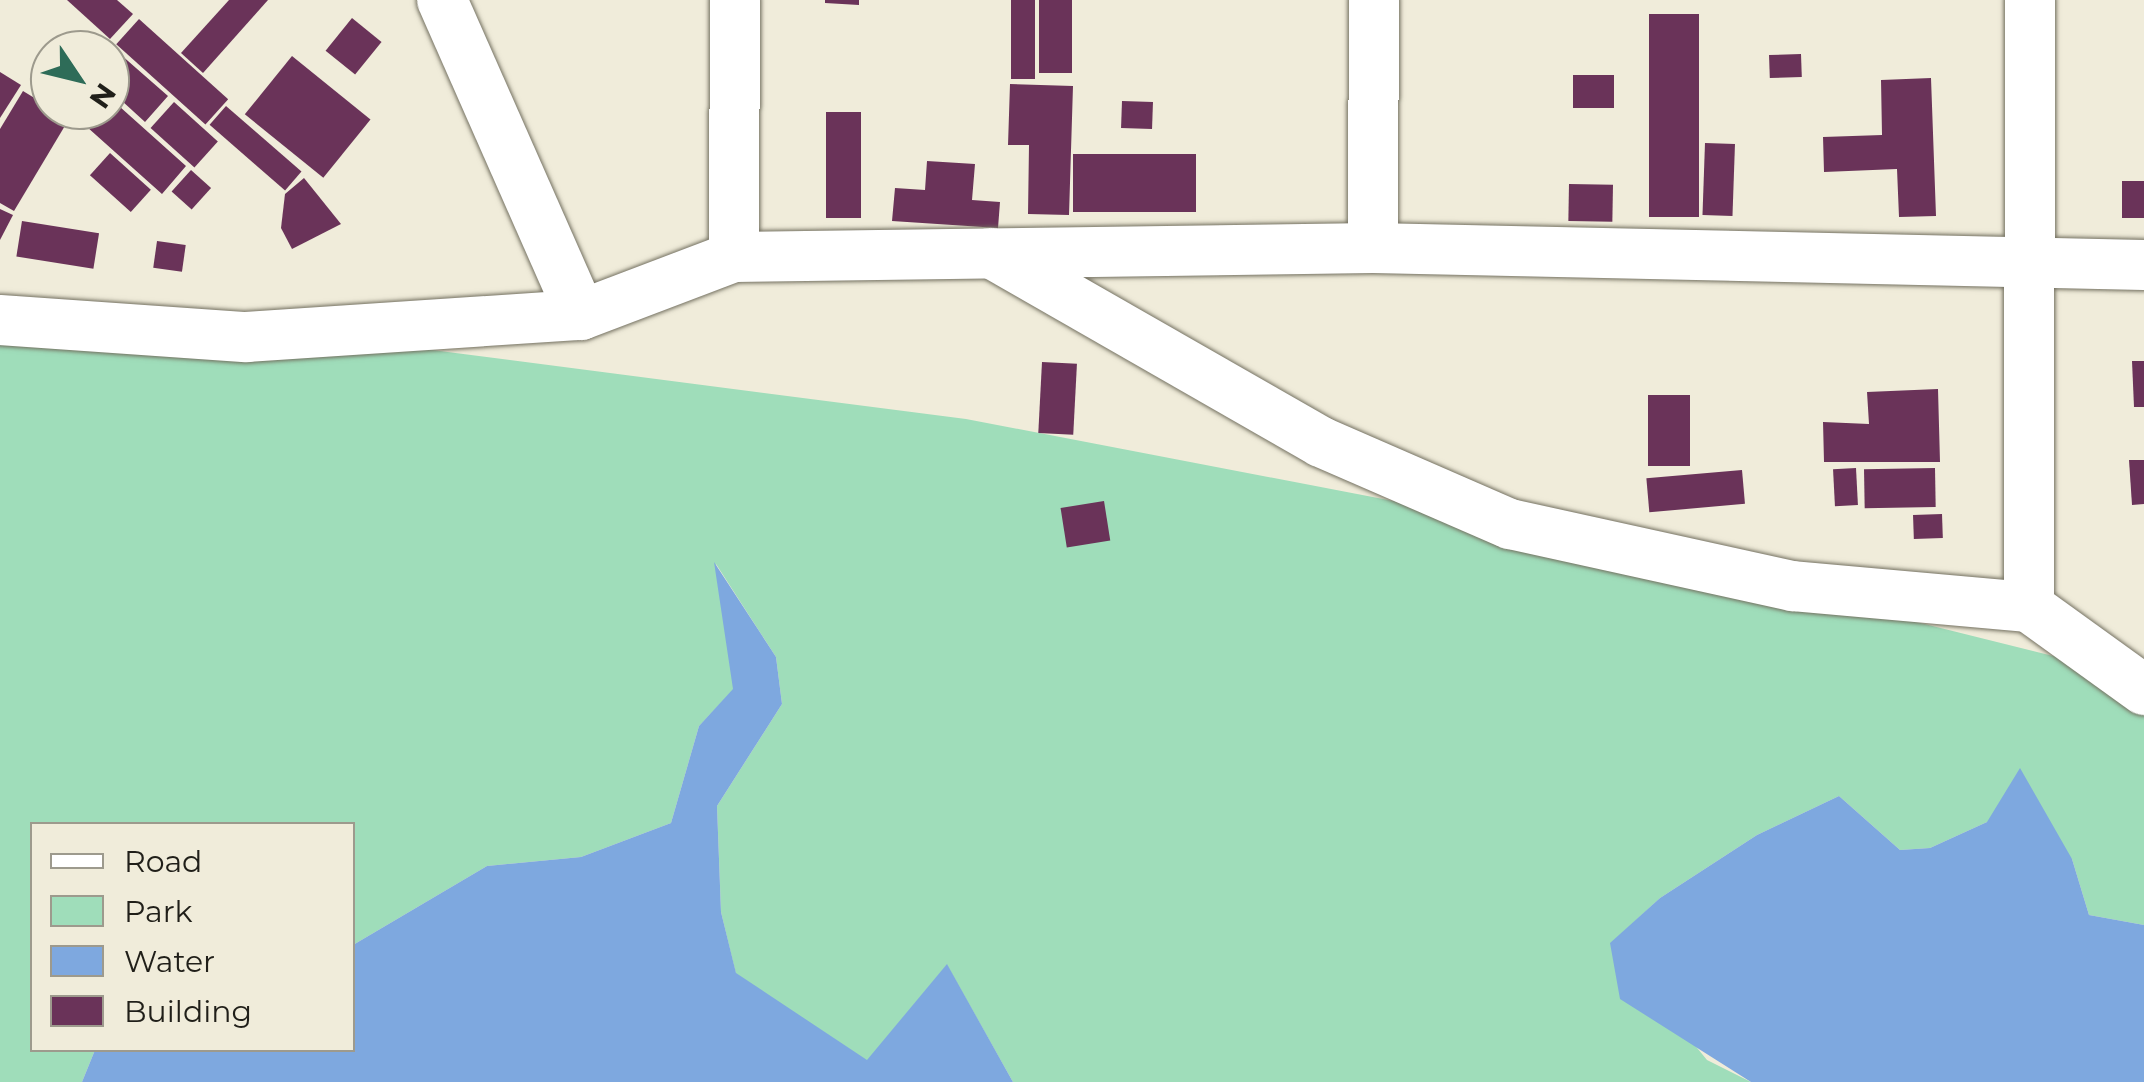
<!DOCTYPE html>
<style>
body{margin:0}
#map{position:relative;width:2144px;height:1082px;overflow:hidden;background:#f0ecda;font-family:Montserrat,sans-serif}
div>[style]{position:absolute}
.green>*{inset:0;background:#9fddba}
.water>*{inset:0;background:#7ea8df}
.building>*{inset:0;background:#6a3359;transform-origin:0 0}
.roads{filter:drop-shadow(0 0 2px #747161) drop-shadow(0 0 2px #747161)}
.street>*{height:50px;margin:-25px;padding:0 25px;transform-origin:25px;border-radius:25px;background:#fff}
span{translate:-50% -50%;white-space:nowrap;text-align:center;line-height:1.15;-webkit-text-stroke:10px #f0ecda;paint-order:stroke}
.legend{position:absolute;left:30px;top:822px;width:325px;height:230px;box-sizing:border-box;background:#f0ecda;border:2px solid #9d9a8d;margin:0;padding:12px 18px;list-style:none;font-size:30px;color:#201f19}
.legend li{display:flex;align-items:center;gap:20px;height:50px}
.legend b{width:50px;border:2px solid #9d9a8d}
.north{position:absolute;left:30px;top:30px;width:100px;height:100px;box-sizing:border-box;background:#f0ecda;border:2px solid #9d9a8d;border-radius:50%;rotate:125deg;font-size:28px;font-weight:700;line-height:40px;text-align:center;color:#201f19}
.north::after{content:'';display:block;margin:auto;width:35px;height:45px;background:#2e6c58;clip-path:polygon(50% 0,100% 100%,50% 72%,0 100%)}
</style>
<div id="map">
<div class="green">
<div style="clip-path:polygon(0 308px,269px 329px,966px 419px,1555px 532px,2085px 664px,2144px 689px,2144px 925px,2089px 915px,2072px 859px,1987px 822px,1930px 848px,1900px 850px,1839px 796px,1757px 835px,1660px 898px,1611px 943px,1707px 1060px,1751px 1082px,1013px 1082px,947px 965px,867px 1061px,736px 974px,721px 912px,717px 806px,782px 704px,776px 657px,716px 564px,734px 689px,699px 726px,671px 823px,581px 857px,487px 866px,353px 945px,352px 824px,32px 824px,32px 1050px,95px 1050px,82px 1082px,0 1082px)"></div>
</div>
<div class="water">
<div style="clip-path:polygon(714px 562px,776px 657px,782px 704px,717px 806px,721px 912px,736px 973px,867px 1060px,947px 964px,1013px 1082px,82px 1082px,95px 1050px,352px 1050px,353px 945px,487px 866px,581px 857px,671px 823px,699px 726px,733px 689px)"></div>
<div style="clip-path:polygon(2020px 768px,2072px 859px,2089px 915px,2144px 925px,2144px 1082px,1751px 1082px,1620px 999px,1610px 943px,1660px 898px,1757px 835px,1839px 796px,1900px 850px,1930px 848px,1987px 822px)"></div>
</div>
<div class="building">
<div style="clip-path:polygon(67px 0,117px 0,133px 14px,110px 39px)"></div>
<div style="clip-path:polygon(229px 0,268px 0,203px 73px,181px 53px)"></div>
<div style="clip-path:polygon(825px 0,859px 0,859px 5px,825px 3px)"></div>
<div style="left:1011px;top:0;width:24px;height:79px"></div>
<div style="left:1039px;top:0;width:33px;height:73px"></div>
<div style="left:1649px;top:14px;width:50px;height:203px"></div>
<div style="left:352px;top:18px;width:38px;height:42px;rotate:39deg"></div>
<div style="left:139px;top:19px;width:120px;height:34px;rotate:42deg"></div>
<div style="clip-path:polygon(104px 40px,168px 96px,145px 122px,110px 90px,110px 50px,95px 50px)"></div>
<div style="left:1801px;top:54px;width:23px;height:32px;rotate:88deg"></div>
<div style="left:292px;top:56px;width:101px;height:75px;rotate:39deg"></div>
<div style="clip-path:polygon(0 72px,21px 85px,0 118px)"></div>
<div style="left:1573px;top:75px;width:41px;height:33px"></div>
<div style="clip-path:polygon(1931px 78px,1936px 216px,1899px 217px,1897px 169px,1824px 172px,1823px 137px,1882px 135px,1881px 80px)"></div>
<div style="clip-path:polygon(1010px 84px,1073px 86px,1069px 215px,1028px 214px,1029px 145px,1008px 145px)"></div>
<div style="clip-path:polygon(23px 91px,69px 119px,14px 211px,0 203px,0 129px)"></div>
<div style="clip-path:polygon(110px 98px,186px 166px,162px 194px,68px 110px,110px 110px)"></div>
<div style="left:1122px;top:101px;width:31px;height:27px;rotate:2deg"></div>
<div style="left:174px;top:102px;width:59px;height:35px;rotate:42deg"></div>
<div style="left:226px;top:106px;width:100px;height:25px;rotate:41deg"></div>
<div style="left:826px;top:112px;width:35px;height:106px"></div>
<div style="left:1705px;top:143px;width:30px;height:72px;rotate:2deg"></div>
<div style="left:110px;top:153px;width:55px;height:30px;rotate:42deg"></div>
<div style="left:1073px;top:154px;width:123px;height:58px"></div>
<div style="clip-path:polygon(927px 161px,975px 164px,972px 200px,1000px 202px,998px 228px,892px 221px,895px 188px,925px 190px)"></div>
<div style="left:191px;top:170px;width:27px;height:29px;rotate:42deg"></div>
<div style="clip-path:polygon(304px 178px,341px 224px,292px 249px,281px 228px,285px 194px)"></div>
<div style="left:2144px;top:181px;width:37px;height:22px;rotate:90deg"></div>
<div style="left:1569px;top:184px;width:44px;height:37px;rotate:1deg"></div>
<div style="clip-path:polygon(0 209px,13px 215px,0 240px)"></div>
<div style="left:22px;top:221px;width:78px;height:36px;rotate:9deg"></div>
<div style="left:157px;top:241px;width:29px;height:27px;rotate:8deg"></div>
<div style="clip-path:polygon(2132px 361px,2144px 361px,2144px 407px,2134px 407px)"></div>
<div style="left:1042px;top:362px;width:35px;height:71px;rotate:3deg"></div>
<div style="clip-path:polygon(1938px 389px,1940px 462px,1824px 462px,1823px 422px,1869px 424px,1867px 392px)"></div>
<div style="left:1648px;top:395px;width:42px;height:71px"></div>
<div style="clip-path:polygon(2129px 460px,2144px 460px,2144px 504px,2132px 505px)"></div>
<div style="left:1856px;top:468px;width:37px;height:23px;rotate:87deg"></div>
<div style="left:1935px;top:468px;width:39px;height:71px;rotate:89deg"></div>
<div style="left:1742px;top:470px;width:34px;height:96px;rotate:85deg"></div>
<div style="left:1104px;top:501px;width:40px;height:44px;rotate:81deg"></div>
<div style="left:1942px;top:514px;width:24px;height:29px;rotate:88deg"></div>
</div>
<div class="roads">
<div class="street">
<div style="left:442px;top:0;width:344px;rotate:66.2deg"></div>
<div style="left:1373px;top:248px;width:248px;rotate:-89.8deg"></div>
<div style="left:991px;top:253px;width:380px;rotate:29.8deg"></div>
<div style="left:1321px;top:442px;width:206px;rotate:23.5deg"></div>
<div style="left:1510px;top:524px;width:290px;rotate:12.4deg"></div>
<div style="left:1793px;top:586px;width:237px;rotate:5.1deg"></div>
<div style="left:2029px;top:607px;width:142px;rotate:35.8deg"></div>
<div style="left:734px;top:257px;width:257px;rotate:-89.8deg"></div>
<div style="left:0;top:320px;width:247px;rotate:4deg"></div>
<div style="left:246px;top:337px;width:336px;rotate:-3.8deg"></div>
<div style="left:581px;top:315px;width:164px;rotate:-20.8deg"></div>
<div style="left:734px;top:257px;width:639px;rotate:-0.81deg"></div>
<div style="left:1373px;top:248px;width:771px;rotate:1.26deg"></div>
<div style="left:2029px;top:607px;width:607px;rotate:-89.91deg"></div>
</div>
</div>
<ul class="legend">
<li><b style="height:12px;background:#fff"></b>Road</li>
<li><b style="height:28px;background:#9fddba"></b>Park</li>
<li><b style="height:28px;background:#7ea8df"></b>Water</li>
<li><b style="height:28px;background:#6a3359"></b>Building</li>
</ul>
<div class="north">N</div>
</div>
